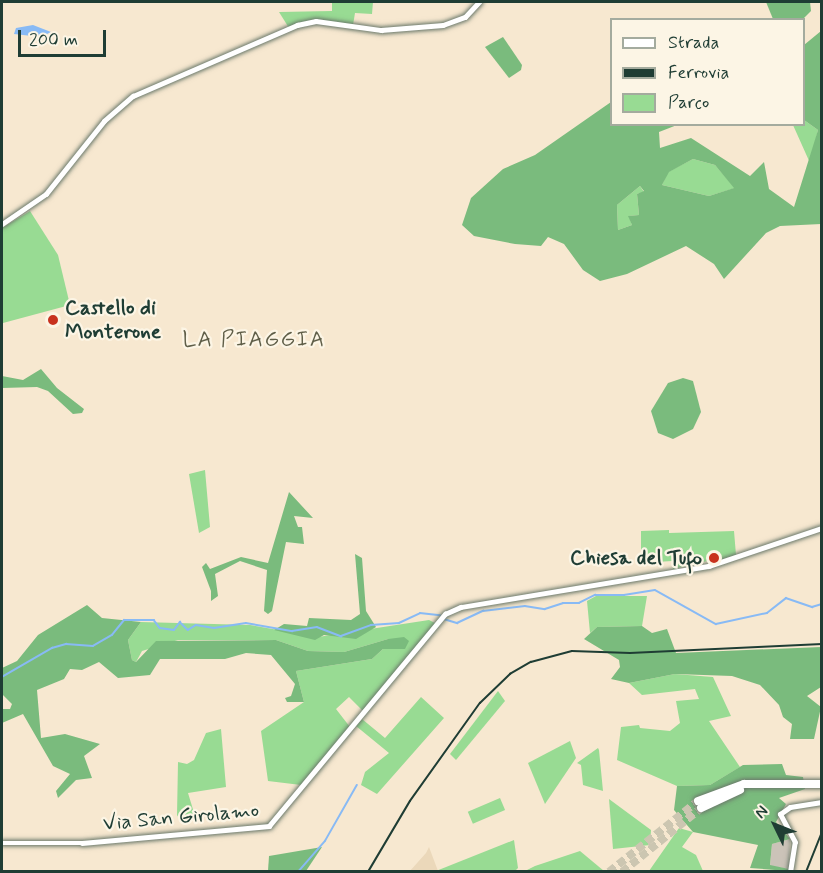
<!DOCTYPE html>
<style>
body{margin:0}
#map{position:relative;width:823px;height:873px;overflow:hidden;background:#f7e8d0;font-family:Mynerve,sans-serif}
div>[style]{position:absolute}
.built>*{inset:0;background:#ebd8ba}
.industrial>*{inset:0;background:#cbc3b8}
.green>*{inset:0;background:#98db93;transform-origin:0 0}
.forest>*{inset:0;background:#7abb7d}
.water>*{inset:0;background:#88baf5}
.stream>*{height:1.5px;margin:-0.75px;padding:0 0.75px;transform-origin:0.75px;border-radius:0.75px;background:#88baf5}
.motorway-tunnel>*{height:8px;margin-top:-4px;transform-origin:0;background:repeating-linear-gradient(90deg,#ccc6b1 0 8px,transparent 0 12px)}
.roads{filter:drop-shadow(0 0 2px #6b796b) drop-shadow(0 0 2px #6b796b)}
.tertiary>*{height:4.5px;margin:-2.25px;padding:0 2.25px;transform-origin:2.25px;border-radius:2.25px;background:#fff}
.secondary>*{height:5px;margin:-2.5px;padding:0 2.5px;transform-origin:2.5px;border-radius:2.5px;background:#fff}
.motorway>*{height:8px;margin:-4px;padding:0 4px;transform-origin:4px;border-radius:4px;background:#fff}
.rail>*{height:1.5px;margin:-0.75px;padding:0 0.75px;transform-origin:0.75px;border-radius:0.75px;background:#1f3d34}
.dots>*{width:16px;height:16px;translate:-50% -50%;box-sizing:border-box;border:3px solid #fcf5e5;border-radius:50%}
span{translate:-50% -50%;white-space:nowrap;text-align:center;line-height:1.15;-webkit-text-stroke:4.5px #fcf5e5;paint-order:stroke}
.poi-label{font-size:21px;color:#1f3d34;font-weight:700}
.left{translate:0 -50%;text-align:left}
.right{translate:-100% -50%;text-align:right}
.street-label{font-size:21px;color:#1f3d34}
.neighbourhood-label{font-size:22px;color:#5f5e48;letter-spacing:1.5px}
.frame{position:absolute;inset:0;border:3px solid #1f3d34;pointer-events:none}
.legend{position:absolute;left:610px;top:18px;width:195px;height:108px;box-sizing:border-box;background:#fcf5e5;border:2px solid #a4ab9e;margin:0;padding:8px 10px;list-style:none;font-size:18px;color:#1f3d34}
.legend li{display:flex;align-items:center;gap:12px;height:30px}
.legend b{width:30px;border:2px solid #a4ab9e}
.north{position:absolute;left:745px;top:795px;width:60px;height:60px;-webkit-text-stroke:4px #fcf5e5;paint-order:stroke;rotate:313deg;font-size:16px;font-weight:700;line-height:24px;text-align:center;color:#1f3d34}
.north::after{content:'';display:block;margin:auto;width:21px;height:27px;background:#1f3d34;clip-path:polygon(50% 0,100% 100%,50% 72%,0 100%)}
.scale{position:absolute;left:18px;top:30px;width:88px;height:27px;box-sizing:border-box;border:3px solid #1f3d34;border-top:0;padding-left:8px;font-size:18px;line-height:21px;white-space:nowrap;color:#1f3d34;-webkit-text-stroke:4px #fcf5e5;paint-order:stroke}
</style>
<div id="map">
<div class="built">
<div style="clip-path:polygon(429px 847px,438px 871px,409px 872px,426px 853px)"></div>
</div>
<div class="industrial">
<div style="clip-path:polygon(790px 839px,789px 869px,770px 866px,772px 844px)"></div>
</div>
<div class="green">
<div style="clip-path:polygon(332px 2px,373px 2px,372px 14px,355px 13px,353px 25px,316px 21px,289px 28px,279px 12px,332px 11px)"></div>
<div style="clip-path:polygon(804px 120px,818px 130px,810px 163px,793px 125px,804px 124px)"></div>
<div style="clip-path:polygon(693px 159px,715px 165px,735px 188px,709px 196px,662px 185px,668px 172px)"></div>
<div style="clip-path:polygon(640px 186px,644px 192px,637px 194px,639px 215px,629px 216px,632px 225px,618px 230px,617px 205px)"></div>
<div style="clip-path:polygon(30px 211px,58px 255px,70px 305px,3px 323px,2px 228px)"></div>
<div style="clip-path:polygon(205px 470px,210px 527px,199px 533px,189px 474px)"></div>
<div style="clip-path:polygon(669px 530px,669px 533px,734px 531px,736px 555px,717px 561px,715px 556px,711px 556px,712px 560px,673px 569px,672px 561px,641px 563px,641px 531px)"></div>
<div style="clip-path:polygon(596px 596px,647px 596px,642px 626px,597px 627px,590px 633px,587px 601px)"></div>
<div style="clip-path:polygon(429px 620px,437px 624px,363px 711px,349px 697px,336px 709px,350px 727px,301px 785px,268px 781px,261px 731px,304px 702px,296px 671px,372px 659px,383px 649px,394px 646px,405px 649px,388px 639px,344px 652px,308px 651px,276px 640px,178px 640px,142px 651px,136px 662px,132px 660px,128px 640px,141px 622px,250px 625px,318px 637px)"></div>
<div style="clip-path:polygon(675px 674px,713px 677px,731px 716px,709px 721px,740px 767px,710px 785px,677px 786px,617px 760px,621px 727px,639px 725px,640px 728px,670px 731px,680px 723px,676px 701px,699px 699px,695px 689px,642px 695px,629px 683px)"></div>
<div style="clip-path:polygon(498px 691px,505px 701px,456px 760px,450px 754px)"></div>
<div style="clip-path:polygon(421px 697px,444px 718px,377px 794px,361px 785px,365px 772px,389px 753px,356px 726px,362px 719px,385px 738px)"></div>
<div style="clip-path:polygon(221px 729px,226px 787px,188px 793px,195px 816px,180px 820px,177px 815px,178px 762px,187px 764px,194px 760px,206px 733px)"></div>
<div style="clip-path:polygon(570px 741px,576px 758px,545px 804px,528px 763px)"></div>
<div style="clip-path:polygon(598px 748px,599px 750px,603px 791px,583px 785px,581px 765px,577px 763px)"></div>
<div style="left:500px;top:798px;width:13px;height:35px;rotate:67deg"></div>
<div style="clip-path:polygon(609px 799px,651px 830px,650px 845px,613px 849px)"></div>
<div style="clip-path:polygon(679px 828px,693px 832px,682px 847px,696px 855px,703px 871px,649px 871px)"></div>
<div style="clip-path:polygon(514px 840px,518px 868px,515px 871px,436px 871px)"></div>
<div style="clip-path:polygon(580px 851px,604px 871px,523px 872px,535px 866px)"></div>
</div>
<div class="forest">
<div style="clip-path:polygon(766px 2px,810px 2px,811px 11px,803px 19px,773px 19px)"></div>
<div style="clip-path:polygon(evenodd,821px 31px,821px 224px,780px 226px,766px 233px,724px 279px,714px 264px,686px 246px,627px 274px,600px 281px,583px 270px,564px 244px,548px 237px,541px 246px,515px 244px,474px 236px,462px 225px,471px 198px,503px 169px,535px 155px,611px 102px,612px 124px,677px 125px,659px 132px,660px 148px,691px 138px,750px 176px,764px 162px,769px 189px,794px 207px,818px 130px,804px 120px,804px 45px,821px 31px,693px 159px,715px 165px,734px 188px,709px 196px,662px 185px,669px 172px,693px 159px,821px 31px,640px 186px,644px 191px,637px 194px,639px 215px,628px 216px,632px 225px,618px 230px,617px 205px,640px 186px)"></div>
<div style="clip-path:polygon(503px 37px,522px 65px,521px 70px,509px 78px,485px 47px)"></div>
<div style="clip-path:polygon(41px 369px,57px 388px,84px 409px,82px 413px,73px 414px,48px 391px,37px 387px,2px 388px,2px 376px,23px 380px)"></div>
<div style="clip-path:polygon(683px 378px,693px 381px,701px 412px,693px 429px,673px 439px,658px 433px,651px 411px,668px 383px)"></div>
<div style="clip-path:polygon(289px 492px,313px 518px,294px 516px,298px 527px,302px 527px,304px 544px,286px 542px,272px 611px,268px 614px,264px 611px,267px 570px,240px 561px,215px 574px,218px 596px,211px 601px,211px 591px,202px 567px,206px 563px,210px 569px,241px 557px,268px 563px)"></div>
<div style="clip-path:polygon(355px 554px,362px 558px,366px 611px,376px 627px,356px 639px,324px 635px,315px 640px,274px 630px,284px 624px,307px 626px,309px 618px,351px 620px,360px 614px)"></div>
<div style="clip-path:polygon(87px 605px,102px 618px,141px 622px,128px 640px,132px 660px,136px 662px,156px 641px,276px 640px,308px 651px,344px 652px,388px 639px,404px 637px,409px 641px,405px 649px,383px 649px,372px 659px,296px 671px,304px 702px,287px 702px,285px 698px,291px 696px,295px 684px,271px 655px,246px 653px,225px 659px,160px 659px,150px 675px,118px 678px,99px 662px,82px 670px,70px 669px,64px 679px,37px 690px,41px 738px,65px 734px,100px 744px,84px 756px,92px 778px,76px 780px,58px 798px,56px 791px,70px 774px,53px 766px,23px 714px,2px 723px,2px 709px,10px 709px,12px 704px,2px 694px,2px 668px,17px 661px,38px 635px)"></div>
<div style="clip-path:polygon(642px 626px,652px 633px,667px 629px,676px 653px,821px 647px,821px 687px,807px 696px,821px 707px,814px 739px,790px 739px,792px 724px,783px 717px,779px 705px,760px 685px,732px 676px,675px 674px,629px 683px,611px 679px,620px 667px,619px 660px,584px 639px,597px 627px)"></div>
<div style="clip-path:polygon(782px 764px,786px 775px,803px 777px,805px 789px,779px 798px,786px 804px,776px 822px,790px 839px,772px 844px,770px 865px,789px 869px,788px 871px,750px 868px,758px 845px,693px 832px,674px 810px,677px 786px,710px 785px,743px 765px)"></div>
<div style="clip-path:polygon(322px 847px,306px 871px,268px 871px,269px 856px)"></div>
</div>
<div class="water">
<div style="clip-path:polygon(33px 25px,51px 32px,41px 37px,14px 34px,16px 28px)"></div>
</div>
<div class="stream">
<div style="left:444px;top:619px;width:14px;rotate:17deg"></div>
<div style="left:457px;top:623px;width:29px;rotate:-25deg"></div>
<div style="left:483px;top:611px;width:42px;rotate:-6.8deg"></div>
<div style="left:525px;top:606px;width:20px;rotate:9deg"></div>
<div style="left:545px;top:609px;width:19px;rotate:-18deg"></div>
<div style="left:563px;top:603px;width:16px"></div>
<div style="left:579px;top:603px;width:18px;rotate:-27deg"></div>
<div style="left:595px;top:595px;width:29px"></div>
<div style="left:624px;top:595px;width:31px;rotate:-9deg"></div>
<div style="left:655px;top:590px;width:70px;rotate:29.1deg"></div>
<div style="left:716px;top:624px;width:52px;rotate:-12.2deg"></div>
<div style="left:767px;top:613px;width:24px;rotate:-38deg"></div>
<div style="left:786px;top:598px;width:28px;rotate:19deg"></div>
<div style="left:812px;top:607px;width:10px;rotate:-17deg"></div>
<div style="left:2px;top:677px;width:58px;rotate:-30.1deg"></div>
<div style="left:52px;top:648px;width:15px;rotate:-16deg"></div>
<div style="left:66px;top:644px;width:27px;rotate:4deg"></div>
<div style="left:93px;top:646px;width:22px;rotate:-30deg"></div>
<div style="left:112px;top:635px;width:19px;rotate:-51deg"></div>
<div style="left:124px;top:620px;width:30px"></div>
<div style="left:154px;top:620px;width:10px;rotate:53deg"></div>
<div style="left:160px;top:628px;width:14px;rotate:8deg"></div>
<div style="left:174px;top:630px;width:10px;rotate:-53deg"></div>
<div style="left:180px;top:622px;width:11px;rotate:45deg"></div>
<div style="left:188px;top:630px;width:9px;rotate:-32deg"></div>
<div style="left:196px;top:625px;width:18px;rotate:9deg"></div>
<div style="left:214px;top:628px;width:32px;rotate:-9deg"></div>
<div style="left:246px;top:623px;width:47px;rotate:9.9deg"></div>
<div style="left:292px;top:631px;width:25px;rotate:-9deg"></div>
<div style="left:317px;top:627px;width:26px;rotate:21deg"></div>
<div style="left:341px;top:636px;width:32px;rotate:-20deg"></div>
<div style="left:371px;top:625px;width:28px;rotate:-4deg"></div>
<div style="left:399px;top:623px;width:23px;rotate:-25deg"></div>
<div style="left:420px;top:613px;width:20px;rotate:6deg"></div>
<div style="left:298px;top:872px;width:41px;rotate:-48.9deg"></div>
<div style="left:325px;top:841px;width:64px;rotate:-60.3deg"></div>
</div>
<div class="motorway-tunnel">
<div style="left:609px;top:872px;width:114px;rotate:-38.6deg"></div>
<div style="left:622px;top:872px;width:102px;rotate:-39deg"></div>
</div>
<div class="roads">
<div class="tertiary">
<div style="left:2px;top:224px;width:53px;rotate:-34.3deg"></div>
<div style="left:46px;top:194px;width:93px;rotate:-51.5deg"></div>
<div style="left:104px;top:121px;width:38px;rotate:-41deg"></div>
<div style="left:133px;top:96px;width:179px;rotate:-23.4deg"></div>
<div style="left:297px;top:25px;width:19px;rotate:-12deg"></div>
<div style="left:316px;top:21px;width:66px;rotate:7.9deg"></div>
<div style="left:381px;top:30px;width:62px;rotate:-4.6deg"></div>
<div style="left:443px;top:25px;width:23px;rotate:-20deg"></div>
<div style="left:465px;top:17px;width:21px;rotate:-47deg"></div>
<div style="left:2px;top:843px;width:80px"></div>
<div style="left:82px;top:843px;width:188px;rotate:-5.2deg"></div>
<div style="left:269px;top:826px;width:276px;rotate:-50.3deg"></div>
<div style="left:445px;top:614px;width:17px;rotate:-24deg"></div>
<div style="left:461px;top:607px;width:251px;rotate:-9.4deg"></div>
<div style="left:709px;top:566px;width:119px;rotate:-18.6deg"></div>
</div>
<div class="secondary">
<div style="left:790px;top:872px;width:30px;rotate:-81deg"></div>
<div style="left:795px;top:842px;width:32px;rotate:-118deg"></div>
<div style="left:780px;top:814px;width:12px;rotate:-35deg"></div>
<div style="left:790px;top:807px;width:32px;rotate:-9deg"></div>
</div>
<div class="motorway">
<div style="left:698px;top:801px;width:49px;rotate:-20.3deg"></div>
<div style="left:744px;top:784px;width:78px"></div>
<div style="left:701px;top:808px;width:43px;rotate:-24.8deg"></div>
</div>
</div>
<div class="rail">
<div style="left:368px;top:872px;width:82px;rotate:-59.4deg"></div>
<div style="left:410px;top:801px;width:120px;rotate:-54.5deg"></div>
<div style="left:480px;top:703px;width:42px;rotate:-44deg"></div>
<div style="left:510px;top:674px;width:24px;rotate:-30deg"></div>
<div style="left:531px;top:662px;width:42px;rotate:-15deg"></div>
<div style="left:572px;top:651px;width:58px;rotate:2deg"></div>
<div style="left:630px;top:653px;width:192px;rotate:-2.7deg"></div>
<div style="left:806px;top:872px;width:43px;rotate:-68.2deg"></div>
</div>
<div class="dots">
<div style="left:53px;top:320px;background:#c8321e"></div>
<div style="left:714px;top:558px;background:#c8321e"></div>
</div>
<div class="poi-label">
<span class="left" style="left:65px;top:320px">Castello di<br>Monterone</span>
<span class="right" style="left:702px;top:558px">Chiesa del Tufo</span>
</div>
<div class="street-label">
<span style="left:181px;top:817px;rotate:-5deg">Via San Girolamo</span>
</div>
<div class="neighbourhood-label">
<span style="left:254px;top:341px">LA PIAGGIA</span>
</div>
<div class="frame"></div>
<ul class="legend">
<li><b style="height:8px;background:#fff"></b>Strada</li>
<li><b style="height:8px;background:#1f3d34"></b>Ferrovia</li>
<li><b style="height:16px;background:#98db93"></b>Parco</li>
</ul>
<div class="north">N</div>
<div class="scale">200 m</div>
</div>
